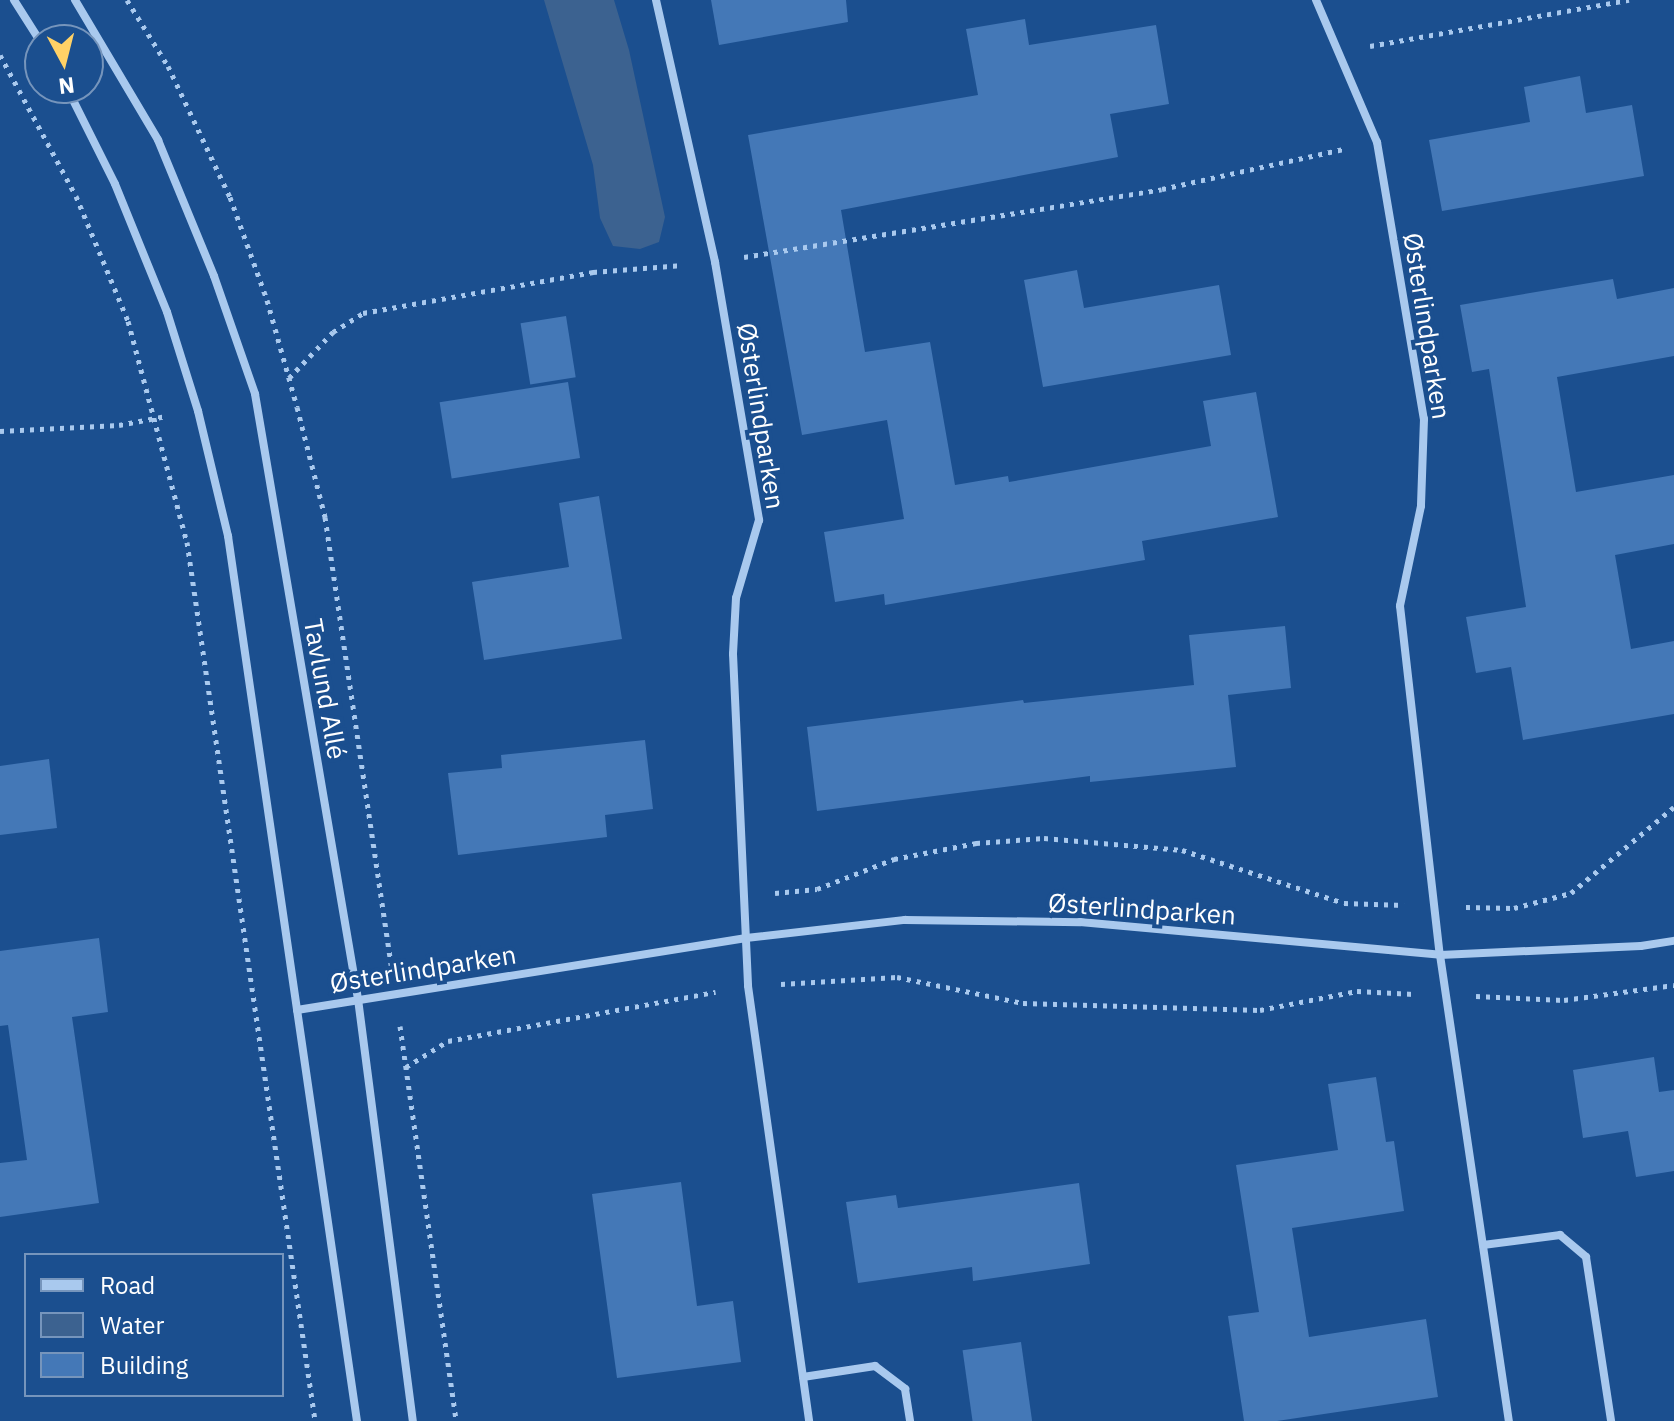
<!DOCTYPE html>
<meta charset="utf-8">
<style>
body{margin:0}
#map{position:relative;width:1674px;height:1421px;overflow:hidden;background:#1b4f8f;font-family:"IBM Plex Sans",sans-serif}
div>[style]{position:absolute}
.water>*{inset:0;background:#3c6290}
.building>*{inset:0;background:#4478b7;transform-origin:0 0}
.path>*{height:5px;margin-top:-2.5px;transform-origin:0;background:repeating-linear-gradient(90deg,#a9c9ee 0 4px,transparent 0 10px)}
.street>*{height:8px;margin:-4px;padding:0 4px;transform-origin:4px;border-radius:4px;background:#a9c9ee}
span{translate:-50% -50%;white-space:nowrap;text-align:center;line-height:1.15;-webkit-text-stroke:8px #1b4f8f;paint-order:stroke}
.street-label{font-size:26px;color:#fff}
.legend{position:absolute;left:24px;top:1253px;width:260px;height:144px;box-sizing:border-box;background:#1b4f8f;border:2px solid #7695bc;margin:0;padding:10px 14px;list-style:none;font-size:24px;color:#fff}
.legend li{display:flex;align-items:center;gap:16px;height:40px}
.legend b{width:40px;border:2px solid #7695bc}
.north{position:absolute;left:24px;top:24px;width:80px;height:80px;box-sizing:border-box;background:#1b4f8f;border:2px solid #7695bc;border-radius:50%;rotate:173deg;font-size:22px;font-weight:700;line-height:32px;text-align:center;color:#fff}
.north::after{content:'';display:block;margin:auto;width:28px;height:36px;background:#ffd166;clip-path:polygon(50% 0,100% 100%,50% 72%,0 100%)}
</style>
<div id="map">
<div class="water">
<div style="clip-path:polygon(544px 0,614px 0,629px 50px,665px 217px,659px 242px,640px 249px,613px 246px,600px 218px,593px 165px)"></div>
</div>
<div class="building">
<div style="clip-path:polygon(711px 0,846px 0,848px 22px,719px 45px)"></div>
<div style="clip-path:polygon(1025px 19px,1029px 45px,1156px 25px,1169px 104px,1110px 114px,1118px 157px,841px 210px,865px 352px,930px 342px,955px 485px,1008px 476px,1009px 482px,1211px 446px,1203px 401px,1256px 392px,1278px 517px,1142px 541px,1145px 560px,885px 605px,884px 594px,835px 602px,824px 532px,904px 519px,887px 420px,802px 435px,748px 135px,978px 95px,966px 29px)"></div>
<div style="clip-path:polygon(1580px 76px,1586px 113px,1632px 105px,1644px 176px,1442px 211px,1429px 140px,1530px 122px,1524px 87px)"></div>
<div style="clip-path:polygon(1077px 270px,1084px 308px,1219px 285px,1231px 355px,1043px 387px,1024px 280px)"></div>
<div style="clip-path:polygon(1613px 279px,1617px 299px,1674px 288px,1674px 356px,1557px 377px,1576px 492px,1674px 475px,1674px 544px,1615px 555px,1631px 649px,1674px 641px,1674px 714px,1523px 740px,1511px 667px,1476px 673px,1466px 617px,1526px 607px,1489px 369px,1472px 372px,1460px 305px)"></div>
<div style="left:566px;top:316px;width:62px;height:46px;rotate:81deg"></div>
<div style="left:568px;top:382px;width:77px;height:130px;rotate:81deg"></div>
<div style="clip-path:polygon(599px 496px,622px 639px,484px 660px,472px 582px,569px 567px,559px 503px)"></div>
<div style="clip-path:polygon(1285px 626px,1291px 688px,1228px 695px,1236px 767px,1090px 782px,1090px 776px,817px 811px,807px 727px,1023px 700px,1024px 703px,1194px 685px,1189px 635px)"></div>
<div style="clip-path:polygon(645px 740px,653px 809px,605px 815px,607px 837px,458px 855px,448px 773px,502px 768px,501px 755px)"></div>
<div style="clip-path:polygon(49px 759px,57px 828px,0 835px,0 766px)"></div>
<div style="clip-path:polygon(99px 938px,108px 1012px,72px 1017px,99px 1203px,0 1217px,0 1163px,27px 1160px,8px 1025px,0 1026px,0 951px)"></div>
<div style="clip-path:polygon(1654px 1057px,1659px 1092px,1674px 1090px,1674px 1171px,1636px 1177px,1628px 1131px,1583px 1138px,1573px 1070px)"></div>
<div style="clip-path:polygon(1376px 1077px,1386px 1142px,1394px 1141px,1404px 1211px,1292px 1228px,1309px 1337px,1426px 1319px,1438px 1397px,1277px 1421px,1244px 1421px,1228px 1316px,1259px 1312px,1236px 1165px,1338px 1150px,1328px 1084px)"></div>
<div style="clip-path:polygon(681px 1182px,697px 1306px,733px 1301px,741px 1362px,617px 1378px,592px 1194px)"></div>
<div style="clip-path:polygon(1079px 1183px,1090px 1264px,973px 1281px,972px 1267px,858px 1283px,846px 1202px,896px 1195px,898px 1208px)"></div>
<div style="left:1021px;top:1342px;width:80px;height:59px;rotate:82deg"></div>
</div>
<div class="path">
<div style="left:127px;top:0;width:78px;rotate:58.2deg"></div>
<div style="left:168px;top:66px;width:145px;rotate:64.7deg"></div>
<div style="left:230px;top:197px;width:109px;rotate:70.2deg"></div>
<div style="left:267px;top:300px;width:111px;rotate:74.3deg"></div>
<div style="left:297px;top:407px;width:114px;rotate:75.7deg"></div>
<div style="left:325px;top:517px;width:453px;rotate:81.6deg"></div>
<div style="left:1370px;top:46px;width:263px;rotate:-10.1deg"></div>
<div style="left:0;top:55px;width:160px;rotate:61.7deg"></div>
<div style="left:76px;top:196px;width:135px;rotate:67.4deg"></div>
<div style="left:128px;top:321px;width:229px;rotate:75.1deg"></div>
<div style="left:187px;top:542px;width:888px;rotate:81.71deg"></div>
<div style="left:744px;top:257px;width:423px;rotate:-9.2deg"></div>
<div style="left:1162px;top:189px;width:186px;rotate:-12.4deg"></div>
<div style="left:289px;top:378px;width:64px;rotate:-46.3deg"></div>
<div style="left:333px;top:332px;width:36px;rotate:-32deg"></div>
<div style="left:363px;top:313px;width:234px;rotate:-10.1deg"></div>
<div style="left:593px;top:272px;width:90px;rotate:-4.4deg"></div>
<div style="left:0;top:431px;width:119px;rotate:-2.9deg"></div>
<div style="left:119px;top:425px;width:48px;rotate:-10.8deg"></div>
<div style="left:775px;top:893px;width:42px;rotate:-5.4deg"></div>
<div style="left:817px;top:889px;width:83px;rotate:-21.3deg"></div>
<div style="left:894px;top:859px;width:84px;rotate:-11deg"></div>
<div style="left:976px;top:843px;width:68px;rotate:-4.2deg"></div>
<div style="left:1044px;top:838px;width:139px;rotate:5deg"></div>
<div style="left:1182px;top:850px;width:170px;rotate:18.1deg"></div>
<div style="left:1344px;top:903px;width:60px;rotate:1.9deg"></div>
<div style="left:1466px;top:907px;width:48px;rotate:1.2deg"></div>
<div style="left:1514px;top:908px;width:59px;rotate:-14.7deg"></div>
<div style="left:1571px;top:893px;width:134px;rotate:-39.9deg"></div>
<div style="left:781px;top:984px;width:116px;rotate:-3.5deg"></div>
<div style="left:897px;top:977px;width:129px;rotate:11.7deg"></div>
<div style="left:1023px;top:1003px;width:237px;rotate:1.7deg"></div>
<div style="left:1260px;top:1010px;width:99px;rotate:-11.1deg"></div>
<div style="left:1357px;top:991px;width:57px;rotate:3deg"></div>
<div style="left:1476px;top:996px;width:88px;rotate:2.6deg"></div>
<div style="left:1564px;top:1000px;width:111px;rotate:-7.8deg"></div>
<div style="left:400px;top:1026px;width:399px;rotate:81.9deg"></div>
<div style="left:406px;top:1067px;width:49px;rotate:-31.8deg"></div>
<div style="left:448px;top:1041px;width:272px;rotate:-10.4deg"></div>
</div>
<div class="street">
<div style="left:14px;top:0;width:49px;rotate:57.6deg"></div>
<div style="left:75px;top:0;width:163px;rotate:59.3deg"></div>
<div style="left:158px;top:140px;width:147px;rotate:67.6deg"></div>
<div style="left:214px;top:276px;width:125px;rotate:70.8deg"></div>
<div style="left:255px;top:394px;width:614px;rotate:80.34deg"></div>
<div style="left:358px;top:999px;width:426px;rotate:82.6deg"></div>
<div style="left:656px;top:0;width:269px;rotate:77.3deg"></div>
<div style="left:715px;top:262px;width:262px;rotate:80.3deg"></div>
<div style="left:759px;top:520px;width:81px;rotate:106.4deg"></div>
<div style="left:736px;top:598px;width:56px;rotate:93.1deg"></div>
<div style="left:733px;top:654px;width:332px;rotate:87.4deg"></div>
<div style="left:748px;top:986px;width:439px;rotate:82deg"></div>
<div style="left:1316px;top:0;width:155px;rotate:66.8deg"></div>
<div style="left:1377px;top:142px;width:281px;rotate:80.4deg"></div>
<div style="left:1424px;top:419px;width:87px;rotate:92deg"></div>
<div style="left:1421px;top:506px;width:102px;rotate:101.9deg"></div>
<div style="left:1400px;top:606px;width:351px;rotate:83.5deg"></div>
<div style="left:1440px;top:955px;width:471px;rotate:81.6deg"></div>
<div style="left:67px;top:88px;width:107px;rotate:63.4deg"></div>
<div style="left:115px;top:184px;width:138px;rotate:67.9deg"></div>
<div style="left:167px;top:312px;width:104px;rotate:72.6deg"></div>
<div style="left:198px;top:411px;width:129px;rotate:76.5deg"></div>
<div style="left:228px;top:536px;width:894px;rotate:81.71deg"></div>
<div style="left:297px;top:1010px;width:455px;rotate:-9.1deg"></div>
<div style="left:746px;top:938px;width:160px;rotate:-6.5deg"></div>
<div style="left:905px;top:920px;width:175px;rotate:0.7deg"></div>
<div style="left:1080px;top:922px;width:362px;rotate:5.2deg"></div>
<div style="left:1440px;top:955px;width:201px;rotate:-2.6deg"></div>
<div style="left:1641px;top:946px;width:33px;rotate:-9deg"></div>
<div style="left:1483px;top:1245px;width:78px;rotate:-7.4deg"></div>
<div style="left:1560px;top:1235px;width:34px;rotate:40deg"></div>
<div style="left:1586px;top:1257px;width:166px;rotate:81.3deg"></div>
<div style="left:803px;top:1377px;width:73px;rotate:-8.7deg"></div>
<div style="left:875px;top:1366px;width:38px;rotate:37deg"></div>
<div style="left:905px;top:1389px;width:32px;rotate:81deg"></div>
</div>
<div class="street-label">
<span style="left:1427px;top:326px;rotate:81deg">Østerlindparken</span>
<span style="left:761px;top:416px;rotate:81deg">Østerlindparken</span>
<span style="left:325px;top:689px;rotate:80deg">Tavlund Allé</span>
<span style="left:1142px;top:909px;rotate:4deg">Østerlindparken</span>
<span style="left:423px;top:969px;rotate:-9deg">Østerlindparken</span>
</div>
<ul class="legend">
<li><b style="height:10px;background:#a9c9ee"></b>Road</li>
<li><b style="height:22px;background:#3c6290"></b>Water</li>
<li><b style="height:22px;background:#4478b7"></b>Building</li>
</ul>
<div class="north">N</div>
</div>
